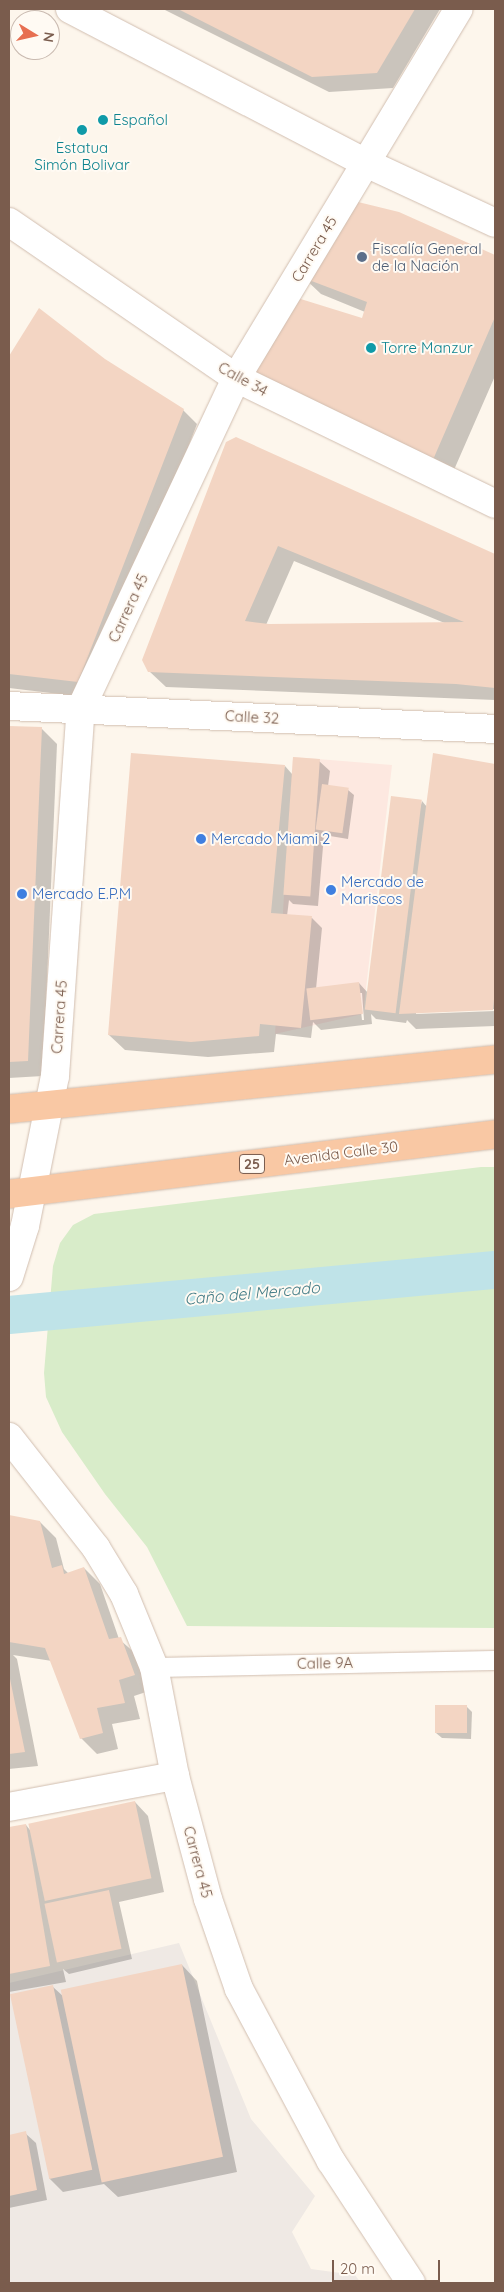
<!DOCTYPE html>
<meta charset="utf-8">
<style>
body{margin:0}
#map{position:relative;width:504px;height:2292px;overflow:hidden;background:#fdf6ec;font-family:Quicksand,sans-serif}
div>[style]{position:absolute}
.commercial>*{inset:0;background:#fde8e0}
.industrial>*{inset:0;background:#efe9e4}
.green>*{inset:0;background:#d8ecc9}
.shadow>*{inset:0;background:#0003}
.canal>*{height:38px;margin:-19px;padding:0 19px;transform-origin:19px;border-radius:19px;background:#bfe3e8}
.building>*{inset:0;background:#f3d5c3;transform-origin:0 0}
.roads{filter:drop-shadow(0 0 1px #d1beb0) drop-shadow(0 0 1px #d1beb0)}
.service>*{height:19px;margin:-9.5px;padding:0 9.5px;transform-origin:9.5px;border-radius:9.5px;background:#fff}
.minor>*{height:28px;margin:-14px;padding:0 14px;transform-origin:14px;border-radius:14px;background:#fff}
.tertiary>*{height:28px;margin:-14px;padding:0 14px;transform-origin:14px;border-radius:14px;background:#fff}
.trunk>*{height:28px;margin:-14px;padding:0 14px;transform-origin:14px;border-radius:14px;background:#f9c8a4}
.dots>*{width:14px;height:14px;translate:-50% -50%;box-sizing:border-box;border:2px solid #fffaf3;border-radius:50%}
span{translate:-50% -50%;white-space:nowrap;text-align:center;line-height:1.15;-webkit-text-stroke:4px #fffaf3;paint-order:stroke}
.shield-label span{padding:1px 4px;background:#fffaf3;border:1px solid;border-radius:4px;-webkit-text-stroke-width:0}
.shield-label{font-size:14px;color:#7a5c4d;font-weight:700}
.culture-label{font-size:15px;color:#0d838f}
.left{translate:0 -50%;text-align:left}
.service-label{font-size:15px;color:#4e5e75}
.street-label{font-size:15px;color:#7a5c4d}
.shop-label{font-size:15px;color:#366cbe}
.water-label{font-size:16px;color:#437c86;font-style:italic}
.frame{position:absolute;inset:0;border:10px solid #7a5c4d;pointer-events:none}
.north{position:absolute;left:10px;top:10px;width:50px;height:50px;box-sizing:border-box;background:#fffaf3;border:1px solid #cabbb1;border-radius:50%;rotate:99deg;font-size:14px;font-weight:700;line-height:20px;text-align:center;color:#7a5c4d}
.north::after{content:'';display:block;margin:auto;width:18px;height:22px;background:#e76f51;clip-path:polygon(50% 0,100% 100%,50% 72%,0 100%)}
.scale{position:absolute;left:332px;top:2260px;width:108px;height:22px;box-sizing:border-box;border:2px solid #7a5c4d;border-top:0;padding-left:6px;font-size:15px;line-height:18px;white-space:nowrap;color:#7a5c4d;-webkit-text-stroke:4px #fffaf3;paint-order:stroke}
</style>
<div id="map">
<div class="commercial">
<div style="clip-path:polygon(293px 757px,392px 765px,363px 1014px,275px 1034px)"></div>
</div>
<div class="industrial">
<div style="clip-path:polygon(179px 1943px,251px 2119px,315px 2196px,292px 2232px,311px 2269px,355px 2275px,361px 2283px,9px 2283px,9px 1983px)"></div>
</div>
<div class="green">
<div style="clip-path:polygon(481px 1167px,495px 1167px,495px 1628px,187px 1626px,147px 1547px,105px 1494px,62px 1432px,46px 1397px,44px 1373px,53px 1266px,60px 1243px,73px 1225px,94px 1214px)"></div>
</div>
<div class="shadow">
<div style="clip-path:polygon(163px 9px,440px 9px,393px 88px,329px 92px)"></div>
<div style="clip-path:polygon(398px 213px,495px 257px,495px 376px,450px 479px,283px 402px,363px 320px,365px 312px,321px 294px,303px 277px)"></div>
<div style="clip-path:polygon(39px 310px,104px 360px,183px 410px,197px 424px,93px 698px,9px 688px,9px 358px)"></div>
<div style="clip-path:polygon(evenodd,236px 438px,495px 555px,495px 700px,166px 687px,149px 671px,236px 438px,294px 561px,447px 624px,266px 625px,294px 561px)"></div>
<div style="clip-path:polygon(9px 727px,41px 728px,57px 744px,43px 1076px,9px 1078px)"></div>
<div style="clip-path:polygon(evenodd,434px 754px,495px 765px,495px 1009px,416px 1012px,416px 1014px,495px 1011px,495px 1026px,416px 1029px,407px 1020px,406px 1023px,376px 1019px,371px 1014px,372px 1024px,321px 1030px,313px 1022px,311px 1038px,276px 1034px,274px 1052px,208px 1057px,125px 1050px,109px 1035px,285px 766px,292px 774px,319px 761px,330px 771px,328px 786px,348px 790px,354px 795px,348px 839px,324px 835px,318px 906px,293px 904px,289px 900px,287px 916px,312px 918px,322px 928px,316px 989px,359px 983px,368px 993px,422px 801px,427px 807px,434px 754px,359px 993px,362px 993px,364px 1020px,362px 1020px,359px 993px)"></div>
<div style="clip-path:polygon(9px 1516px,40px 1522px,56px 1538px,64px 1569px,69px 1574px,84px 1568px,100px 1584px,119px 1639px,136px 1654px,149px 1691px,134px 1696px,140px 1719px,112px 1724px,118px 1749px,97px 1754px,81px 1738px,52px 1661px,13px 1655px,17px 1659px,38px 1766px,9px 1769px)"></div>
<div style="clip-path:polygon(466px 1706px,472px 1712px,471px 1739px,442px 1738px,436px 1733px)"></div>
<div style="clip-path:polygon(135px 1802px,148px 1816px,164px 1892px,119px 1902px,132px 1959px,69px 1974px,63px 1969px,66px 1982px,9px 1992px,9px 1828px,26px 1825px,30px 1830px)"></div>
<div style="clip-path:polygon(182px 1965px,197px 1981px,237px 2172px,118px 2197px,104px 2184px,63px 2192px,49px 2178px,53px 1987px,64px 1997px)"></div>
<div style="clip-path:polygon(25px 2133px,36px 2143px,47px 2200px,9px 2208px,9px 2136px)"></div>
</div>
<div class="canal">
<div style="left:9px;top:1315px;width:488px;rotate:-5.3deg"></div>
</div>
<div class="building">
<div style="clip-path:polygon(178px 9px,415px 9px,377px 73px,312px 77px)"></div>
<div style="clip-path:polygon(354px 201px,399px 212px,495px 255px,495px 317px,432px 462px,264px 384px,249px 367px,291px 296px,362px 318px,367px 302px,301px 277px)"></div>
<div style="clip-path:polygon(39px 308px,105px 359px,184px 409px,78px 682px,9px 674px,9px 356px)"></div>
<div style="clip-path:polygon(evenodd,236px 437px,495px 554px,495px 688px,456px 684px,148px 672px,142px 660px,226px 442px,236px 437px,278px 546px,464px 622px,269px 624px,245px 621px,278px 546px)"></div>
<div style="clip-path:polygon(9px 726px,42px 727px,28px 1061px,9px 1062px)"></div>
<div style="clip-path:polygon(131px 753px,285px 765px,271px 913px,312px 916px,301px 1028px,260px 1024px,259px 1036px,191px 1042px,108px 1035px)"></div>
<div style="clip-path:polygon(433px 753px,495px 764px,495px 988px,493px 1010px,399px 1014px)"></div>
<div style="left:293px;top:757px;width:27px;height:138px;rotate:4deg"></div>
<div style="left:322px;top:784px;width:27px;height:46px;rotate:8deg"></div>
<div style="left:391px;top:796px;width:31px;height:215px;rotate:7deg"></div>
<div style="left:359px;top:982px;width:32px;height:53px;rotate:83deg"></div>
<div style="clip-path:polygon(9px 1515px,40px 1521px,52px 1568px,62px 1565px,64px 1574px,84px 1567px,109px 1639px,121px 1637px,135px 1675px,119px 1680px,125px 1703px,97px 1708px,103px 1733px,80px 1739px,45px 1648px,9px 1642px)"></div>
<div style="clip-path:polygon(9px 1674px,25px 1752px,9px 1754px)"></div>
<div style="left:435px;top:1705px;width:32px;height:28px"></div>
<div style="left:135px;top:1801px;width:79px;height:109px;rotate:78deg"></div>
<div style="clip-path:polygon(26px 1824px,50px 1966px,9px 1974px,9px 1827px)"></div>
<div style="left:109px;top:1890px;width:60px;height:66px;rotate:78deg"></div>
<div style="left:182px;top:1964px;width:197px;height:124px;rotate:78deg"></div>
<div style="left:53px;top:1985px;width:189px;height:44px;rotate:78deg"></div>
<div style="clip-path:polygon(26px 2131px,37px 2190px,9px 2196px,9px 2135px)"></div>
</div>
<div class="roads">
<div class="service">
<div style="left:154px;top:1667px;width:341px;rotate:-1.2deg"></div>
</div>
<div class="minor">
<div style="left:9px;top:706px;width:487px;rotate:2.7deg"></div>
<div style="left:9px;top:1277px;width:53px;rotate:-72.6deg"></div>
<div style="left:25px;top:1226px;width:153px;rotate:-78.7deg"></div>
<div style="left:55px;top:1076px;width:369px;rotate:-86deg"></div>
<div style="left:81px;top:708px;width:365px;rotate:-64.8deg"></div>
<div style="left:236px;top:378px;width:431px;rotate:-58.9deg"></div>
<div style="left:9px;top:1437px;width:141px;rotate:51.9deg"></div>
<div style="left:96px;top:1548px;width:54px;rotate:58.7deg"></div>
<div style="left:124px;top:1594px;width:79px;rotate:67.7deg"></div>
<div style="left:154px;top:1667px;width:111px;rotate:79.1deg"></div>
<div style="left:175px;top:1776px;width:127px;rotate:75deg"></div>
<div style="left:208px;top:1899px;width:95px;rotate:71deg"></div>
<div style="left:239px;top:1989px;width:195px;rotate:61.9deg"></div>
<div style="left:331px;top:2161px;width:146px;rotate:56.7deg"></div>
<div style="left:9px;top:1807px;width:169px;rotate:-10.6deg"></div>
</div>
<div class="tertiary">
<div style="left:70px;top:9px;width:334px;rotate:27.5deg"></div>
<div style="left:366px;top:163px;width:142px;rotate:24.9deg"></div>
<div style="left:9px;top:222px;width:275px;rotate:34.5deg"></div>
<div style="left:236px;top:378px;width:288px;rotate:25.9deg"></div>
</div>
<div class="trunk">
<div style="left:9px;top:1109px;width:488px;rotate:-5.8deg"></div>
<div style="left:9px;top:1194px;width:490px;rotate:-7deg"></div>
</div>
</div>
<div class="dots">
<div style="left:103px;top:120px;background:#0f9aa8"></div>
<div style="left:82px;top:130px;background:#0f9aa8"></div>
<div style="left:362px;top:257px;background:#5c6f8a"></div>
<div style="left:371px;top:348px;background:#0f9aa8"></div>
<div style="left:201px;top:839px;background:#3f7fe0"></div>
<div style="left:331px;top:890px;background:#3f7fe0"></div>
<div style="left:22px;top:894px;background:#3f7fe0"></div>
</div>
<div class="shield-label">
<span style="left:252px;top:1164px">25</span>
</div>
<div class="culture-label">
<span class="left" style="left:113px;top:120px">Español</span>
<span style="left:82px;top:156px">Estatua<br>Simón Bolivar</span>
<span class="left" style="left:381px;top:348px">Torre Manzur</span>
</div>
<div class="service-label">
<span class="left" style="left:372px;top:257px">Fiscalía General<br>de la Nación</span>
</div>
<div class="street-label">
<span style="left:314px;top:249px;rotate:-59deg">Carrera 45</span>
<span style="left:243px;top:379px;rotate:29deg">Calle 34</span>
<span style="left:128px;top:608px;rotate:-65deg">Carrera 45</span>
<span style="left:252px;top:717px;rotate:3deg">Calle 32</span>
<span style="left:59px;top:1017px;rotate:-86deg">Carrera 45</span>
<span style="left:341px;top:1153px;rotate:-7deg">Avenida Calle 30</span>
<span style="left:325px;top:1663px;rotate:-1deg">Calle 9A</span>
<span style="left:198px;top:1862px;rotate:75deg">Carrera 45</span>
</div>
<div class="shop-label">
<span class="left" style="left:211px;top:839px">Mercado Miami 2</span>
<span class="left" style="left:341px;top:890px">Mercado de<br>Mariscos</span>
<span class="left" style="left:32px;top:894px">Mercado E.P.M</span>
</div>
<div class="water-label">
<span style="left:252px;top:1293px;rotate:-5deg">Caño del Mercado</span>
</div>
<div class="frame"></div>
<div class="north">N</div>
<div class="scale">20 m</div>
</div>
